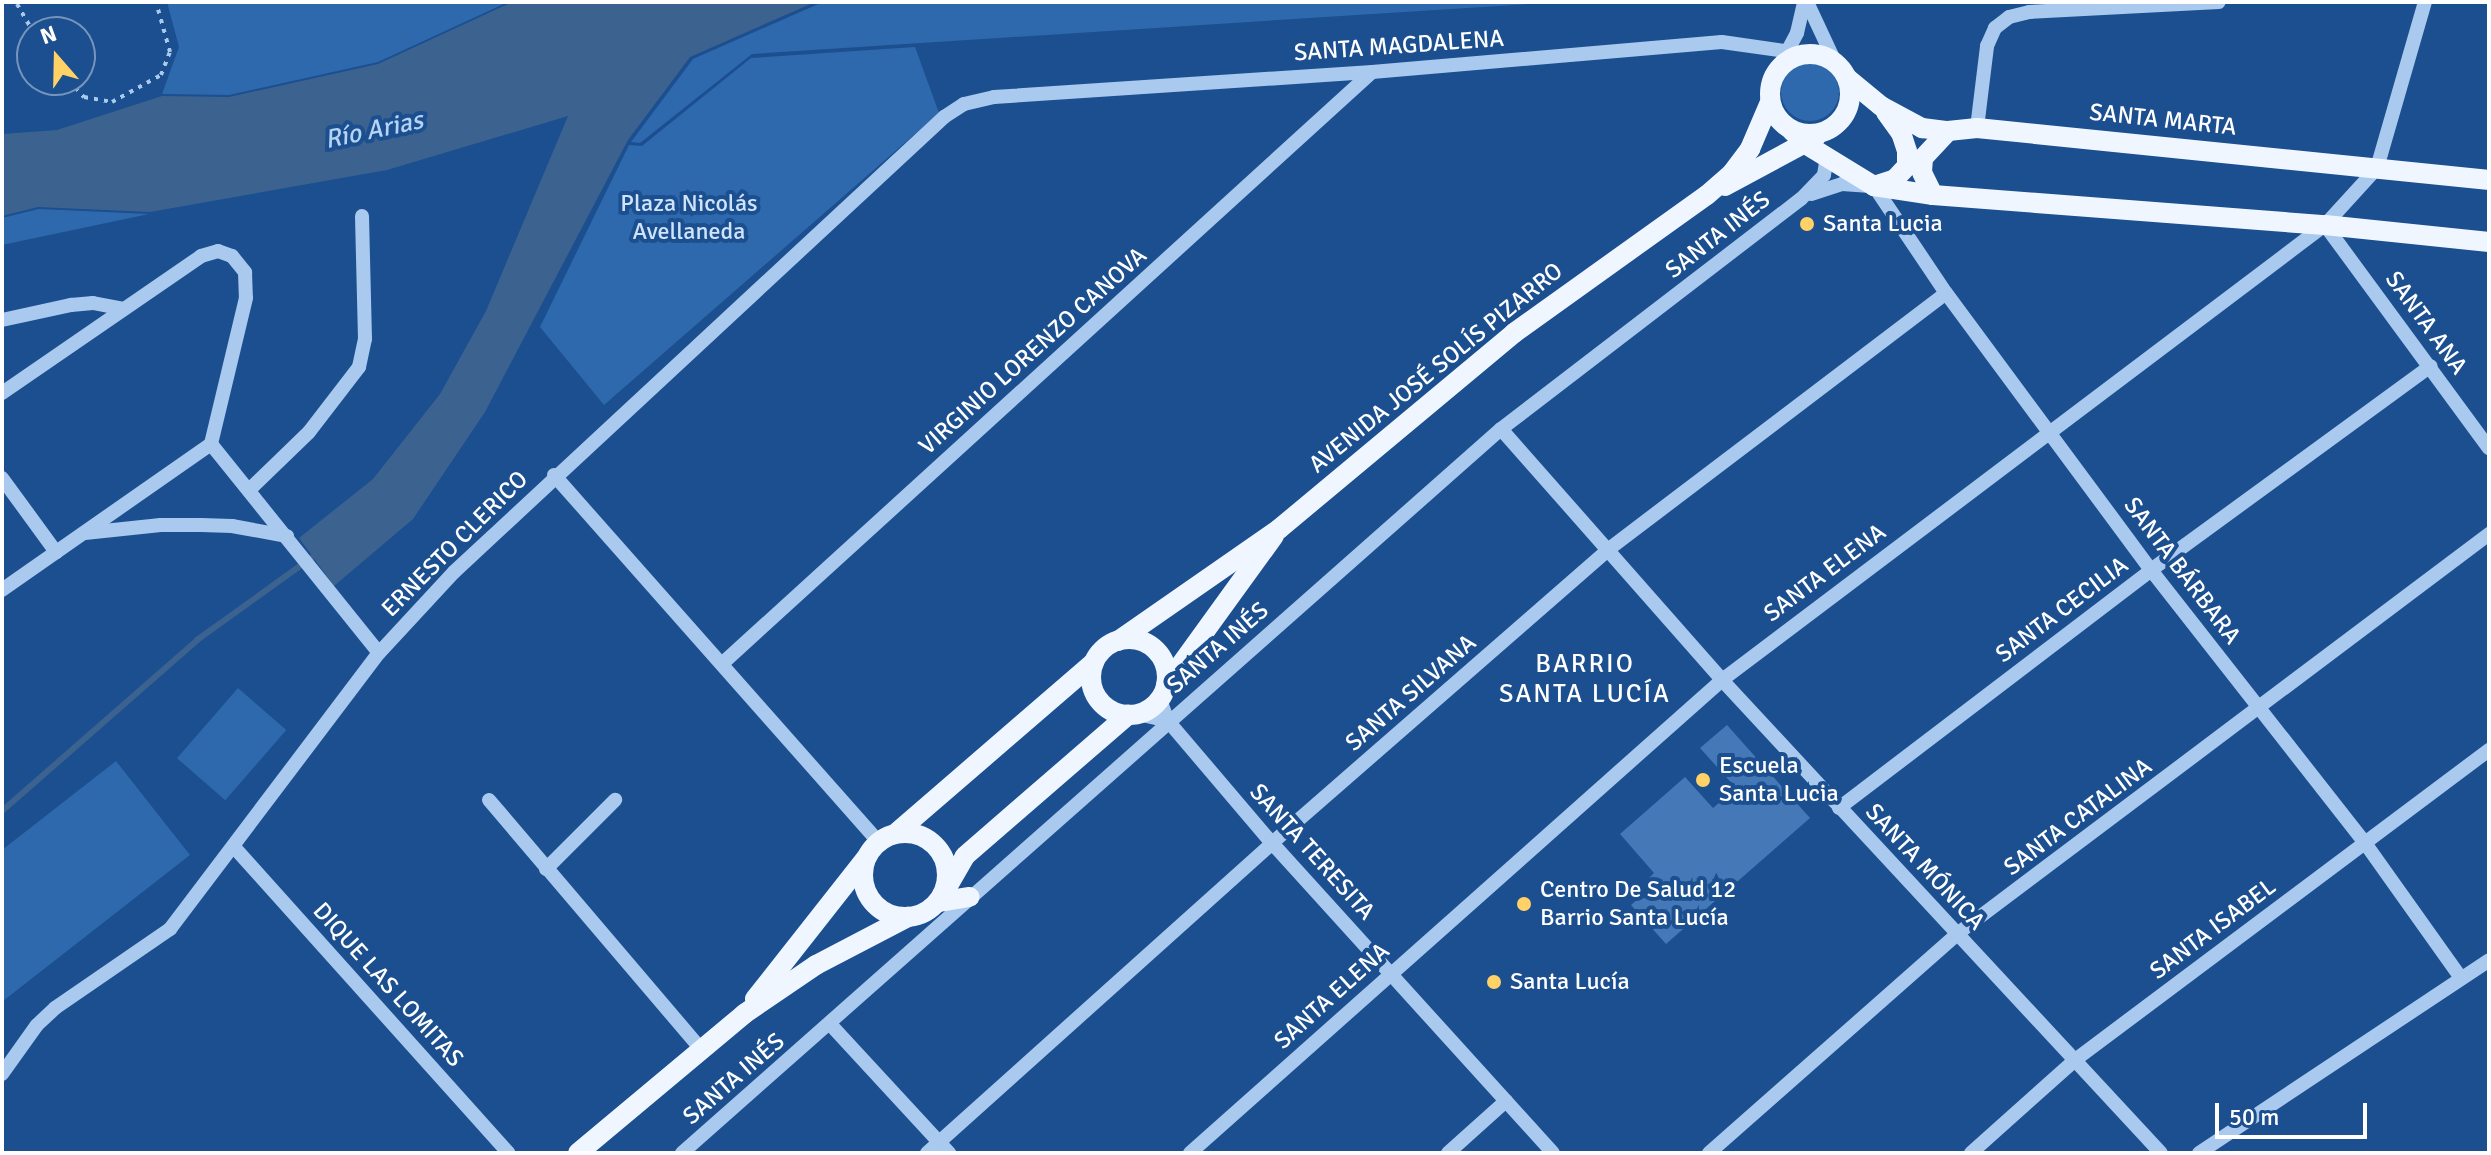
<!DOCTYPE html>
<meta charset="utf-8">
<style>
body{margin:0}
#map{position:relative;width:2491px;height:1155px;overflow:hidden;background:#1b4f8f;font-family:Signika,sans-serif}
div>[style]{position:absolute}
.green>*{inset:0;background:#2e69ad;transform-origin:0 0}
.round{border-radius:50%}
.water>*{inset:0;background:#3c6290}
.stream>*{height:6px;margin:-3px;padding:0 3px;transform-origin:3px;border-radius:3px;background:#3c6290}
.building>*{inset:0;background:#4478b7}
.path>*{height:4px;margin-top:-2px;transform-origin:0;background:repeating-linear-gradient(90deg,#a9c9ee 0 4px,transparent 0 10px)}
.minor>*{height:14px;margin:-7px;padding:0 7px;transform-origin:7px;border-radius:7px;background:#a9c9ee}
.major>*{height:20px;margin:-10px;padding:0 10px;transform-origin:10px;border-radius:10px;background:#f0f6ff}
.major>.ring{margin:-10px;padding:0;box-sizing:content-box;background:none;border:20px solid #f0f6ff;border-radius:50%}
.dots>*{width:22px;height:22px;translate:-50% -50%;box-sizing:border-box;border:4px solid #1b4f8f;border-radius:50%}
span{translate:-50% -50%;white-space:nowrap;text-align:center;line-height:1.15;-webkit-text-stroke:8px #1b4f8f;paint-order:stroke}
.street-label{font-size:24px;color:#fff}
.park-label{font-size:24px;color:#cfe3fa}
.poi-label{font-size:24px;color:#fff}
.left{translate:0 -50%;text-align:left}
.water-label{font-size:26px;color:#b5d3f5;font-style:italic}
.neighbourhood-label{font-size:26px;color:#fff;letter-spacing:2px}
.frame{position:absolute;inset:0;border:4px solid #fff;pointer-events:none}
.north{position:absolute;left:16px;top:16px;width:80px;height:80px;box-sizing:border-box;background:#1b4f8f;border:2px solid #7695bc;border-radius:50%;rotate:340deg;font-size:22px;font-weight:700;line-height:32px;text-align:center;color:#fff}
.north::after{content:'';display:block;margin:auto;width:28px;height:36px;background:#ffd166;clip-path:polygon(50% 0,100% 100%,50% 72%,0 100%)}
.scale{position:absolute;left:2215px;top:1103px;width:152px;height:36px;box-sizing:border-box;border:4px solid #fff;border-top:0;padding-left:10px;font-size:24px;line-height:28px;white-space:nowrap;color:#fff;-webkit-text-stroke:6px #1b4f8f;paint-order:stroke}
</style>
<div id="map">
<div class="green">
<div style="clip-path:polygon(167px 2px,508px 2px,378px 62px,229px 95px,162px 94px,179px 47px)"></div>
<div style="clip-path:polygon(823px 2px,1559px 2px,752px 54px,640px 143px,631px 142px,693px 59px)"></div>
<div style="clip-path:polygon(915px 47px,939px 113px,604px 405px,540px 327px,629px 145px,642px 146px,751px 58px)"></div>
<div class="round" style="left:1781px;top:63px;width:58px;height:58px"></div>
<div style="clip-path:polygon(39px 209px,149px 214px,2px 245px,2px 218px)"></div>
<div style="left:238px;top:688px;width:64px;height:93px;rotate:41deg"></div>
<div style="clip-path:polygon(116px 761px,190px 855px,3px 1001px,2px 850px)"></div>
</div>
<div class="water">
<div style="clip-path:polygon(512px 2px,815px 2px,690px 57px,628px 140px,485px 412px,413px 519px,334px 586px,299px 538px,373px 479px,440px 394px,486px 311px,568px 116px,387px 170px,150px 212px,38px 207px,2px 216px,2px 134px,57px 130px,162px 96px,229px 97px,378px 64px)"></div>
</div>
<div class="stream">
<div style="left:2px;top:811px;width:259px;rotate:-41.2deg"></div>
<div style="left:197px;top:640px;width:149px;rotate:-35.7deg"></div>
</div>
<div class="building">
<div style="clip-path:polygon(1727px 725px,1810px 818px,1666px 944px,1631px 905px,1655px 884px,1649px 878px,1654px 873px,1620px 834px,1685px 777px,1713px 808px,1736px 788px,1700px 748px)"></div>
</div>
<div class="path">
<div style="left:17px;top:4px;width:32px;rotate:60deg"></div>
<div style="left:69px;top:80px;width:23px;rotate:49deg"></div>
<div style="left:84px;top:97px;width:28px;rotate:10deg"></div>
<div style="left:112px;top:102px;width:56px;rotate:-28.9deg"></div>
<div style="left:161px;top:75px;width:25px;rotate:-69deg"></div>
<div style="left:170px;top:52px;width:52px;rotate:-105.6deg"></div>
</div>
<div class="minor">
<div style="left:1807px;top:2px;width:66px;rotate:65deg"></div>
<div style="left:1777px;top:71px;width:43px;rotate:-62.2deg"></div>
<div style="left:1797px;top:33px;width:32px;rotate:-77deg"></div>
<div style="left:1977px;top:128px;width:83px;rotate:-83deg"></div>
<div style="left:1987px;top:46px;width:20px;rotate:-66deg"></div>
<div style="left:1995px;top:28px;width:18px;rotate:-38deg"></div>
<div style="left:2009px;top:17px;width:21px;rotate:-14deg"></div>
<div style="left:2029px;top:12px;width:190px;rotate:-3deg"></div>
<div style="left:1811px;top:194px;width:33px;rotate:-18deg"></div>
<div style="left:1842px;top:184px;width:32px;rotate:4deg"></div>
<div style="left:1874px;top:186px;width:129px;rotate:56.1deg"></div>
<div style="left:1946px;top:293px;width:345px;rotate:53.5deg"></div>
<div style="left:2151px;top:570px;width:347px;rotate:51.9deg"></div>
<div style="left:2365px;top:843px;width:166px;rotate:54.6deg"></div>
<div style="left:2325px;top:225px;width:277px;rotate:53.7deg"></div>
<div style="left:2px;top:320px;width:71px;rotate:-12.3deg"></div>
<div style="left:71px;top:305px;width:22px;rotate:-5deg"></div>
<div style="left:93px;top:303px;width:31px;rotate:11deg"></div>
<div style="left:2px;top:393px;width:242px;rotate:-34.5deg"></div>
<div style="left:201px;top:256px;width:18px;rotate:-16deg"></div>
<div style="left:218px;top:251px;width:15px;rotate:20deg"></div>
<div style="left:232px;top:256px;width:21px;rotate:51deg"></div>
<div style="left:245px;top:272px;width:26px;rotate:88deg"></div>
<div style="left:246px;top:298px;width:150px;rotate:103.5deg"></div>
<div style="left:211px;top:444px;width:255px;rotate:145.1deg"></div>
<div style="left:1501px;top:429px;width:334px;rotate:48.6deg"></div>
<div style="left:1722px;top:680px;width:645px;rotate:47.14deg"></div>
<div style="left:211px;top:444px;width:268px;rotate:51.2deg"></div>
<div style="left:554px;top:475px;width:490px;rotate:48.5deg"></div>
<div style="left:2px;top:478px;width:92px;rotate:53.9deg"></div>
<div style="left:249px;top:490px;width:83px;rotate:-44deg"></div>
<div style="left:309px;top:432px;width:82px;rotate:-52.4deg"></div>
<div style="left:359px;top:367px;width:29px;rotate:-78deg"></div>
<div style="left:365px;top:339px;width:123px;rotate:-91.4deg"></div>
<div style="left:85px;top:533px;width:76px;rotate:-6deg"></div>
<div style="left:161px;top:525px;width:40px"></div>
<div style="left:201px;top:525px;width:31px;rotate:2deg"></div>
<div style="left:232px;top:526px;width:56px;rotate:10.3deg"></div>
<div style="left:724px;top:662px;width:876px;rotate:-42.32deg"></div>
<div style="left:1160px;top:700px;width:22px;rotate:69deg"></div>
<div style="left:1168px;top:721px;width:160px;rotate:49.6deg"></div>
<div style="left:1272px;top:843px;width:418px;rotate:47.8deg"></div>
<div style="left:1138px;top:714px;width:31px;rotate:13deg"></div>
<div style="left:489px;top:800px;width:327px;rotate:49.6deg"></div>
<div style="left:1839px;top:808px;width:392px;rotate:-37.3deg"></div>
<div style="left:2151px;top:570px;width:346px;rotate:-36.1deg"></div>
<div style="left:234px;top:847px;width:411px;rotate:48.1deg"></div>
<div style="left:546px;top:869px;width:98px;rotate:-45deg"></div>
<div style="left:830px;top:1024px;width:176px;rotate:47.3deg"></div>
<div style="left:2px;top:1074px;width:60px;rotate:-54.5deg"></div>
<div style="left:37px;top:1025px;width:25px;rotate:-43deg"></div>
<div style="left:55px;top:1008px;width:140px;rotate:-34.5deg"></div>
<div style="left:170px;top:929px;width:346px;rotate:-52.9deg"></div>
<div style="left:379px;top:653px;width:110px;rotate:-47.2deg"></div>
<div style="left:454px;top:572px;width:669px;rotate:-42.88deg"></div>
<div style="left:944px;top:117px;width:24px;rotate:-33deg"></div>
<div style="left:964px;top:104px;width:31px;rotate:-13deg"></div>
<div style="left:994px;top:97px;width:379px;rotate:-3.8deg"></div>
<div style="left:1372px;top:72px;width:351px;rotate:-4.9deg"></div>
<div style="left:1722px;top:42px;width:85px;rotate:8.1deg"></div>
<div style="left:682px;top:1153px;width:1093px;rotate:-41.48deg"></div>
<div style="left:1501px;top:429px;width:378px;rotate:-37.5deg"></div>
<div style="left:1801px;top:199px;width:33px;rotate:-46deg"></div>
<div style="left:1824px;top:175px;width:19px;rotate:-81deg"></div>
<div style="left:927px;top:1153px;width:464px;rotate:-41.9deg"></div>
<div style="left:1272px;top:843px;width:442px;rotate:-41.1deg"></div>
<div style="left:1605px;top:552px;width:428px;rotate:-37.2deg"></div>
<div style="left:1190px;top:1153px;width:712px;rotate:-41.64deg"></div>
<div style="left:1722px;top:680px;width:755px;rotate:-37.04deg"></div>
<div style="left:2325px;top:225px;width:77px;rotate:-47.6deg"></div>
<div style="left:2377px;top:168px;width:173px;rotate:-73.9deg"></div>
<div style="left:1448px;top:1153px;width:78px;rotate:-41.9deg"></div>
<div style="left:1709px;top:1153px;width:331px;rotate:-41.4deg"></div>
<div style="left:1957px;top:934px;width:666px;rotate:-36.94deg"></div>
<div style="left:1971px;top:1153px;width:140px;rotate:-41.8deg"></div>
<div style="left:2075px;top:1060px;width:517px;rotate:-36.83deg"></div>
<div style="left:2199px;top:1153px;width:348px;rotate:-33.6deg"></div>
</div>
<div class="major">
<div class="ring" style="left:1770px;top:54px;width:60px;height:60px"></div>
<div style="left:1847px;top:78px;width:44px;rotate:39.5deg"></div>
<div style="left:1881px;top:106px;width:47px;rotate:28.2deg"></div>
<div style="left:1922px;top:128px;width:26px;rotate:7deg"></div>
<div style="left:1948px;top:131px;width:29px;rotate:-6deg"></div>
<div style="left:1977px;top:128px;width:515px;rotate:5.8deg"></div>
<div style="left:1792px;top:131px;width:21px;rotate:43deg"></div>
<div style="left:1807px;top:145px;width:79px;rotate:31.5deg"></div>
<div style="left:1874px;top:186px;width:60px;rotate:8.7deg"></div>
<div style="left:1933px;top:195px;width:393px;rotate:4.4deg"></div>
<div style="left:2325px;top:225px;width:165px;rotate:5.9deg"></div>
<div style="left:1725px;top:186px;width:103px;rotate:-28.3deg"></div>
<div style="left:1874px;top:186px;width:22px;rotate:-18deg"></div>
<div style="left:1895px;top:179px;width:18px;rotate:-47deg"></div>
<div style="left:1907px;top:166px;width:15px;rotate:-90deg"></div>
<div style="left:1907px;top:151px;width:19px;rotate:-108deg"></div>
<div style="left:1901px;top:133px;width:26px;rotate:-126deg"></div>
<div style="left:1933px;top:195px;width:25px;rotate:-116deg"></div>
<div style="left:1922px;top:172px;width:14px;rotate:-86deg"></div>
<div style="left:1923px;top:158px;width:37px;rotate:-47deg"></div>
<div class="ring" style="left:1091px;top:639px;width:56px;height:56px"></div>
<div style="left:1118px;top:641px;width:196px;rotate:-34.8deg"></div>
<div style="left:1279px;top:529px;width:306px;rotate:-39.8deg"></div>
<div style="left:1514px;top:333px;width:237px;rotate:-35.6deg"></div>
<div style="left:1707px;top:195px;width:33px;rotate:-41deg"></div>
<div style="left:1732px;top:173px;width:30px;rotate:-53deg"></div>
<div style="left:1750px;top:149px;width:51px;rotate:-66.9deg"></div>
<div style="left:1166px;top:685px;width:184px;rotate:-54.1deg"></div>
<div class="ring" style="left:863px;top:833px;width:64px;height:64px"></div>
<div style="left:895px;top:834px;width:263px;rotate:-40.8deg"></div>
<div style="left:949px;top:884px;width:32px;rotate:-60deg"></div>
<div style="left:965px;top:856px;width:216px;rotate:-40.9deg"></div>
<div style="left:938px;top:902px;width:32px;rotate:-9deg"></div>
<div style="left:755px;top:999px;width:179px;rotate:-51.8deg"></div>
<div style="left:578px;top:1153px;width:217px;rotate:-39.9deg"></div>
<div style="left:744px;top:1014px;width:87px;rotate:-34.2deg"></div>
<div style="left:816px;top:965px;width:104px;rotate:-27.6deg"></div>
</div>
<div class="dots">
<div style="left:1807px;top:224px;background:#ffd166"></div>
<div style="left:1703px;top:780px;background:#ffd166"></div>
<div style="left:1524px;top:904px;background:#ffd166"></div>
<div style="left:1494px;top:982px;background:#ffd166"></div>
</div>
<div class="street-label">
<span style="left:1399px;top:46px;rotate:-4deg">SANTA MAGDALENA</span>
<span style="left:2163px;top:120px;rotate:6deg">SANTA MARTA</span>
<span style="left:1718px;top:235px;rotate:-38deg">SANTA INÉS</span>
<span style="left:2426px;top:323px;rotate:54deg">SANTA ANA</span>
<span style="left:1033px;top:351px;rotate:-42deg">VIRGINIO LORENZO CANOVA</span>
<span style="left:1436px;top:368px;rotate:-39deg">AVENIDA JOSÉ SOLÍS PIZARRO</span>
<span style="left:455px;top:544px;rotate:-45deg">ERNESTO CLERICO</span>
<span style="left:2182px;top:571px;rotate:53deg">SANTA BÁRBARA</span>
<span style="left:1825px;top:573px;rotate:-37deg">SANTA ELENA</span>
<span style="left:2062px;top:610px;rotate:-37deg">SANTA CECILIA</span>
<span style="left:1218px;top:648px;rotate:-41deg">SANTA INÉS</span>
<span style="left:1411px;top:693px;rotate:-41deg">SANTA SILVANA</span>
<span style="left:2078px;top:817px;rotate:-37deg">SANTA CATALINA</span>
<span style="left:1312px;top:852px;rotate:48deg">SANTA TERESITA</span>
<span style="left:1925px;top:867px;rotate:47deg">SANTA MÓNICA</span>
<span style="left:2213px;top:929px;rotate:-37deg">SANTA ISABEL</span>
<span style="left:388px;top:985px;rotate:48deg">DIQUE LAS LOMITAS</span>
<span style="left:1332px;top:996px;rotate:-42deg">SANTA ELENA</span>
<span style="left:734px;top:1079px;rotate:-41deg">SANTA INÉS</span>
</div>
<div class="park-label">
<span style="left:689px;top:218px">Plaza Nicolás<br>Avellaneda</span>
</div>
<div class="poi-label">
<span class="left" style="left:1823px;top:224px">Santa Lucia</span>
<span class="left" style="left:1719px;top:780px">Escuela<br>Santa Lucia</span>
<span class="left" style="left:1540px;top:904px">Centro De Salud 12<br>Barrio Santa Lucía</span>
<span class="left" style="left:1510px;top:982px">Santa Lucía</span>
</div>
<div class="water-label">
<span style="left:374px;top:131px;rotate:-12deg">Río Arias</span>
</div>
<div class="neighbourhood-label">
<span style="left:1585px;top:680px">BARRIO<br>SANTA LUCÍA</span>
</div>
<div class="frame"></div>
<div class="north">N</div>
<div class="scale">50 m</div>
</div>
